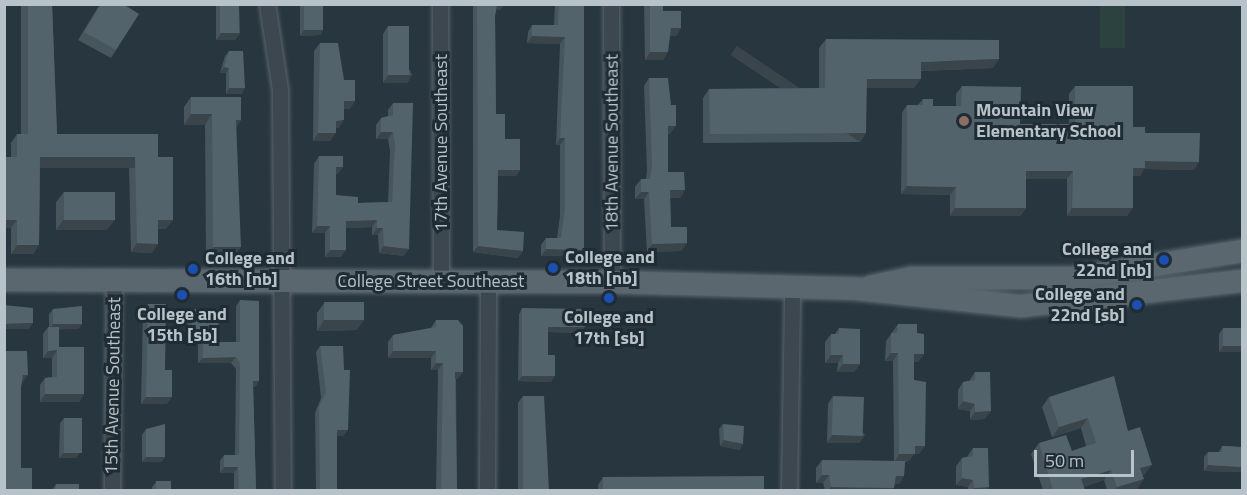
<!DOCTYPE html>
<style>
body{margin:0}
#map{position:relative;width:1247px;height:495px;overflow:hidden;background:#28363f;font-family:"Titillium Web",sans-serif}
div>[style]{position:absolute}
.green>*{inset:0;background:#2b423f;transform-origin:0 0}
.roads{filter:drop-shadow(0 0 2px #59656c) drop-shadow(0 0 2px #59656c)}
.street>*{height:15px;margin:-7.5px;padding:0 7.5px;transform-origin:7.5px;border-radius:7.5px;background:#3c474f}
.primary>*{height:22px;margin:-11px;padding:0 11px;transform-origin:11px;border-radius:11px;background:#5a676f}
.wall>*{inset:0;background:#47555c}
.shaded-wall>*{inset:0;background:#3a454b;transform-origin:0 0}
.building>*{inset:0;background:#53636b;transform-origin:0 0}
.dots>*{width:16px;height:16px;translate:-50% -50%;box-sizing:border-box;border:3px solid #202c34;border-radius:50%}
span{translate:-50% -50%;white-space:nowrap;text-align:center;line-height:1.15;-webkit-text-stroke:6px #202c34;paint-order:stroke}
.poi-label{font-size:18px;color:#b8c2c9;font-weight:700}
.left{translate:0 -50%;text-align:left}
.right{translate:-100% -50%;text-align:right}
.street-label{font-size:18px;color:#b8c2c9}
.frame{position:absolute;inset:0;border:6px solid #b8c2c9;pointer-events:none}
.scale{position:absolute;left:1034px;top:450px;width:100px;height:27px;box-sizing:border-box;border:3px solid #b8c2c9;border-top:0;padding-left:8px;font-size:18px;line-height:21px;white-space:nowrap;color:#b8c2c9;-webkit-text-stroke:4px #202c34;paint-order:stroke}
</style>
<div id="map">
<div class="green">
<div style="left:1100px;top:5px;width:25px;height:43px"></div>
</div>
<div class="roads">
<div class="street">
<div style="left:267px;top:4px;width:87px;rotate:81.4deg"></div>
<div style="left:280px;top:90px;width:400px;rotate:89.6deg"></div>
<div style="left:440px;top:4px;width:277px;rotate:89.8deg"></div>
<div style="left:611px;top:4px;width:278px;rotate:89.8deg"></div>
<div style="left:112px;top:490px;width:209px;rotate:-89.5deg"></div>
<div style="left:487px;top:490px;width:209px;rotate:-89.7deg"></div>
<div style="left:789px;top:490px;width:200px;rotate:-89.1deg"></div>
</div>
<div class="primary">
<div style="left:4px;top:280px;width:608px;rotate:0.19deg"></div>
<div style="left:612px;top:282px;width:246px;rotate:1.6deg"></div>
<div style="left:858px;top:289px;width:164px;rotate:6deg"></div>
<div style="left:1021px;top:306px;width:222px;rotate:-6.5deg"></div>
<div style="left:870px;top:287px;width:43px;rotate:-12.1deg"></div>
<div style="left:912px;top:278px;width:162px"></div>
<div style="left:1074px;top:278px;width:170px;rotate:-9.1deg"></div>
</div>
</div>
<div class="wall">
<div style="clip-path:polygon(23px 4px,52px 4px,57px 134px,158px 157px,166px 229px,158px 229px,152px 253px,131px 252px,129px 166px,40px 166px,39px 245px,33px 254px,11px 254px,11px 228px,4px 228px,11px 157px,11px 143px,17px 134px,21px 134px,21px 6px)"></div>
<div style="clip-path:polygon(100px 4px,116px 50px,111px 58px,78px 40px)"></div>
<div style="clip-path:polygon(216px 4px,239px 4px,240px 33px,235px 40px,216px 40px)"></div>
<div style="clip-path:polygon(300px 4px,323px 4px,323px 30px,320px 35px,300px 36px)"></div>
<div style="clip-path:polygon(473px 4px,504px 4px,500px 10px,496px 10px,495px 16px,496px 114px,505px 139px,520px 170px,516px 176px,498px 176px,497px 230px,518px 258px,473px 252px)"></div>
<div style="clip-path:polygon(555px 4px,584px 4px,584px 250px,579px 256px,541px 256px,541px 245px,546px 238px,557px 238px,560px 216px,560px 145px,556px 145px,560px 44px,527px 43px,528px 32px,532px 25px,554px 25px)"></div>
<div style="clip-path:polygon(644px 4px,663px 4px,663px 11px,681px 28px,676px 36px,670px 36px,663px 60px,645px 60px)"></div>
<div style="clip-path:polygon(388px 26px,412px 75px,407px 83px,383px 83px,383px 34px)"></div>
<div style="clip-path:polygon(826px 39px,993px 68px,921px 71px,914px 88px,866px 88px,866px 133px,860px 142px,703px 143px,703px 98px,709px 89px,819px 88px,819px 48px)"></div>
<div style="clip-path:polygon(320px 43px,344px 80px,350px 109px,344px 109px,339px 128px,336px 128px,330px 141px,313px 141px,314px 51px)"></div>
<div style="clip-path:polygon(229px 51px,242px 94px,226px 94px,226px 73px,220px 73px,225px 56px)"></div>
<div style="clip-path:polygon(649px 78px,670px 134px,668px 134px,668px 172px,685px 190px,680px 198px,670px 198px,671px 227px,687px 243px,681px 251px,647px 252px,644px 199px,635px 199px,635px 187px,641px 179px,646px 179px,647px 171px,644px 86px)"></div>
<div style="clip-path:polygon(962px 86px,1020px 124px,1069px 124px,1069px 94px,1075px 86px,1133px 127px,1145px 133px,1194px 170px,1144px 169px,1140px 176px,1133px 176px,1127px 216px,1067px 216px,1067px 179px,1026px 179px,1026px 208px,1020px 216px,950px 216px,950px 195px,901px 194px,902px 113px,907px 105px,918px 105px,923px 99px,933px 106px,956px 106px,956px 94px)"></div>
<div style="clip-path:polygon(191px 97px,241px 120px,236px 127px,234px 257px,206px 257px,205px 125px,184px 125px,184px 107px)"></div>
<div style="clip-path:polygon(393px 103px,404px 256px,379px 253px,378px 235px,372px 235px,372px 227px,346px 228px,341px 257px,325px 257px,325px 233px,312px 233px,314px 164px,319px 156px,338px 174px,336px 174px,336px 195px,358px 203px,388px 202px,390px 151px,388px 139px,376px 139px,376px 125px,381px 118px,388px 116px,388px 110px)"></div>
<div style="clip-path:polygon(64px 192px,107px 230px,56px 230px,56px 202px)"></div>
<div style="clip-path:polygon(240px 300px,259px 381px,255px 387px,253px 387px,256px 490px,234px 490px,234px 473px,220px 473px,220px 461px,224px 455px,235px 455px,236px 369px,231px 363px,198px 363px,198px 337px,188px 337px,187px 315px,191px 309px,219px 342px,236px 342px,236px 306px)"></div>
<div style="clip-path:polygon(324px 303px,357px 330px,317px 331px,317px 313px)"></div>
<div style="clip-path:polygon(148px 304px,165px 370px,167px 404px,141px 404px,143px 311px)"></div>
<div style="clip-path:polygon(522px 308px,581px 333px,548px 332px,548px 355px,551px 382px,518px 381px,519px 314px)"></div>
<div style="clip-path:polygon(53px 309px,82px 324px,78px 329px,59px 329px,59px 347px,84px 394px,79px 402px,40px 402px,40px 385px,45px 378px,52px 377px,52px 358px,43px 358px,43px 334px,48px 327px,49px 327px,49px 314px)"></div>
<div style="clip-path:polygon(436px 320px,458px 379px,456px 379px,457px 490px,436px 490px,438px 370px,431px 370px,431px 358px,388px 358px,388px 342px,393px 335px,431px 328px)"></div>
<div style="clip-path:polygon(898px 324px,917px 333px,924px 354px,918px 362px,914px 362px,914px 380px,925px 446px,919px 454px,914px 454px,909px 461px,905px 462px,904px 476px,899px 484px,895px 484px,892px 490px,825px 490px,823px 483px,816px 483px,816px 468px,822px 460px,894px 461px,893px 361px,885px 361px,886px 341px)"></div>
<div style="clip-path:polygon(839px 328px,860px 364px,854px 372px,837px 372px,838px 363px,825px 363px,825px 342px,831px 334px,835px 334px)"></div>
<div style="clip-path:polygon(1223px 328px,1242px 328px,1242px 352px,1219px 352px,1219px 334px)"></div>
<div style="clip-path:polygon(320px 346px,343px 436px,337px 436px,337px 490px,316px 490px,315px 413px,321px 398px,316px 352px)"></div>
<div style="clip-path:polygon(5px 351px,23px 382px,22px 381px,21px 387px,21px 468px,32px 490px,4px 490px)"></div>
<div style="clip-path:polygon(975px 372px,985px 419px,970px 420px,970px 411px,958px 409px,958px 390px,963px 382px,969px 381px)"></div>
<div style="clip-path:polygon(523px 396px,549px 490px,512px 490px,513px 489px,518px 489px,518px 403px)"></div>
<div style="clip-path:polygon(833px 396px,865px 435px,859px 443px,827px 443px,828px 404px)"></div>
<div style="clip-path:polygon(1049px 397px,1128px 431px,1144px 475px,1143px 475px,1137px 489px,1132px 490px,1107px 490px,1104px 480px,1083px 487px,1085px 490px,1043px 490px,1031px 454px,1039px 443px,1072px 451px,1086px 446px,1081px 428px,1052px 437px,1042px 407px)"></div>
<div style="clip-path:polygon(64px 418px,79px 453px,76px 458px,59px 458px,60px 423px)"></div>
<div style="clip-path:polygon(723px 424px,740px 450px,720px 446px,719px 429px)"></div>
<div style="clip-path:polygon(146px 429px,165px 457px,161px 462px,142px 462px,142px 435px)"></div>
<div style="clip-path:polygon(1222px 446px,1242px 447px,1242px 472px,1204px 471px,1204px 457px,1208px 452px,1219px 452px)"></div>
<div style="clip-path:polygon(973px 448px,987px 490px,968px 490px,968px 487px,956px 485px,956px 466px,962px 458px,967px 457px)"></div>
<div style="clip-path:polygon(603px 477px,764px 490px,596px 490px,598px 490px,598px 485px)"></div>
<div style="clip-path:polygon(156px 482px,171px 490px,152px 490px,152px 487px)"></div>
<div style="clip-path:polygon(56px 484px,79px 490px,52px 490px)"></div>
</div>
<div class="shaded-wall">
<div style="left:152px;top:4px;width:24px;height:1px"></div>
<div style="clip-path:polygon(497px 4px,504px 4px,500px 10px,493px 11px)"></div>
<div style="clip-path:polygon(671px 28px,681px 28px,676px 36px,666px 36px)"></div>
<div style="clip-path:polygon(304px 30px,323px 30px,320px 35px,300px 36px)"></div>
<div style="clip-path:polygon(221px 33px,240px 33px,235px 40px,216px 40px)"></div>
<div style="clip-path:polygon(532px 36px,565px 37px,560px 44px,527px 43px)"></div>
<div style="clip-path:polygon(650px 52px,668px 52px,663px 60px,645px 60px)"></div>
<div style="clip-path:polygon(999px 59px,993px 68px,915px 71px,921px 62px)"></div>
<div style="clip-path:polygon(224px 67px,229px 68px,226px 73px,220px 73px)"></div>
<div style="clip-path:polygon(388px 75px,412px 75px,407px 83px,383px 83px)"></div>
<div style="clip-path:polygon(867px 79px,921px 79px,914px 88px,860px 88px)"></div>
<div style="clip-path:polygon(229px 88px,245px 88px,242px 94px,226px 94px)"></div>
<div style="clip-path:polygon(344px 101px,355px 101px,350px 109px,339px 109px)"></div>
<div style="clip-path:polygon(191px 114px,212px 114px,205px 125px,184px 125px)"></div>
<div style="clip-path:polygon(236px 120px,241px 120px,234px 130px)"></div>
<div style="clip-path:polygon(344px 120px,339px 128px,330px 129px,336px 121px)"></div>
<div style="clip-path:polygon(668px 126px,676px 126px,670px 134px,662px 134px)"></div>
<div style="clip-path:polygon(381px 132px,393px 132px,388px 139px,376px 139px)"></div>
<div style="clip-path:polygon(318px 133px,336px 133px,330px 141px,313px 141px)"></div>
<div style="left:866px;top:133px;width:11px;height:156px;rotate:124deg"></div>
<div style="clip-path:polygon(560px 138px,565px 138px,560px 145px,556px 145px)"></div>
<div style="left:40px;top:157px;width:95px;height:11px"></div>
<div style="clip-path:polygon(1145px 161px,1199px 162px,1194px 170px,1144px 169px,1140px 176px,1128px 176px,1133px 168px)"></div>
<div style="clip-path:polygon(336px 167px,343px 167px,338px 174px,331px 174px)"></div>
<div style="clip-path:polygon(498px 170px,520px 170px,516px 176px,493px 176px)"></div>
<div style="clip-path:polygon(1026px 171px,1073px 171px,1067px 179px,1021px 179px)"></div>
<div style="clip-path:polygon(907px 186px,956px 187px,950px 195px,901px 194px)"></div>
<div style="clip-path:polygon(670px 190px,685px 190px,680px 198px,665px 198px)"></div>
<div style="clip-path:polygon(641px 192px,649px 192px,644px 199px,635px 199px)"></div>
<div style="clip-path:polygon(955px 208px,1026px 208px,1020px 216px,950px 216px)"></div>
<div style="clip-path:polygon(1072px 208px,1133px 208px,1127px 216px,1067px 216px)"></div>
<div style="clip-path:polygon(4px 220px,17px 220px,11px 228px,4px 228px)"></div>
<div style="clip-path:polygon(63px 220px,115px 220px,107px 230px,56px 230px)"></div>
<div style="clip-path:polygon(158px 220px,173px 220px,166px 229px,152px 229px)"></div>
<div style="clip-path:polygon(377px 220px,372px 227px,341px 228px,346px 221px)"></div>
<div style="clip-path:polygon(317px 226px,330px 226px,325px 233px,312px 233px)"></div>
<div style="clip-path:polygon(377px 228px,383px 228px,378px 235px,372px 235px)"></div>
<div style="clip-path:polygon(137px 243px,158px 244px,152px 253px,131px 252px)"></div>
<div style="clip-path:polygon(687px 243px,681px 251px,647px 252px,652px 244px)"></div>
<div style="clip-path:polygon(17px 245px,39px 245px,33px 254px,11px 254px)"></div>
<div style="clip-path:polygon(384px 246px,409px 249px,404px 256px,379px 253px)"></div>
<div style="clip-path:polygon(478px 246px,523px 251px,518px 258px,473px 252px)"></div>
<div style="clip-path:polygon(213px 247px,241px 247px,234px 257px,206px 257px)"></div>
<div style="clip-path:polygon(546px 249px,584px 250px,579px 256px,541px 256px)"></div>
<div style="clip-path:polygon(330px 250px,346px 250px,341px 257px,325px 257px)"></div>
<div style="clip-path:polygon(324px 320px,364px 320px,357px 330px,317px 331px)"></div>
<div style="clip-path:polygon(33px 323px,29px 329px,4px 329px,4px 324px)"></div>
<div style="clip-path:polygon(53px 324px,82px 324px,78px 329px,49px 330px)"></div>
<div style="clip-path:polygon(548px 327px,585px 327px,581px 333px,545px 332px)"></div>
<div style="clip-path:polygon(203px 331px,198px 337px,188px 337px,192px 332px)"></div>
<div style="clip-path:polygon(1223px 346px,1242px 346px,1242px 352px,1219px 352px)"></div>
<div style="clip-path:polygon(57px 350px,52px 358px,43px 358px,48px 351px)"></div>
<div style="clip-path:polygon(393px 351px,436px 351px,431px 358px,388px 358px)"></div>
<div style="clip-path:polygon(891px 353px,898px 353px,893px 361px,885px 361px)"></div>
<div style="clip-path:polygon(914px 354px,924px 354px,918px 362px,908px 362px)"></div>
<div style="clip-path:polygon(831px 355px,843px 355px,838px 363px,825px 363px)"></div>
<div style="clip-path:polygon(236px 357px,231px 363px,198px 363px,203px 358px)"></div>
<div style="clip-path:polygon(436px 363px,443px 363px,438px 370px,431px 370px)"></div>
<div style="clip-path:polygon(843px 364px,860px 364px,854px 372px,837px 372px)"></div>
<div style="clip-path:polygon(455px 372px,463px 372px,458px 379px,451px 379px)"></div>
<div style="clip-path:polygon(23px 375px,28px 375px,23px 382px,18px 381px)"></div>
<div style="clip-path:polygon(522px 376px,555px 376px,551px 382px,518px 381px)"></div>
<div style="clip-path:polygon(253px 381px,259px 381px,255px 387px,249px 387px)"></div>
<div style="clip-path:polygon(45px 394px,84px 394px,79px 402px,40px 402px)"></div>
<div style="clip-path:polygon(146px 397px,172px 397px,167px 404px,141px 404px)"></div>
<div style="clip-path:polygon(963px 401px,975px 404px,970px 411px,958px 409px)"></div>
<div style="clip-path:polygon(991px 411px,985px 419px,970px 420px,975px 412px)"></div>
<div style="clip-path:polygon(1088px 418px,1081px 428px,1052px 437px,1059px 427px)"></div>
<div style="clip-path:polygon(337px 430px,348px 430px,343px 436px,333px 436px)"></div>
<div style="clip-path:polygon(832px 435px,865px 435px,859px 443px,827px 443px)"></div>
<div style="clip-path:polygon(724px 440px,743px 444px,740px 450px,720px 446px)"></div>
<div style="clip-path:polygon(915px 446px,925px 446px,919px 454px,914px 454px,909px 461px,894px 462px,899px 454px)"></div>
<div style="clip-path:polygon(63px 453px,79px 453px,76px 458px,59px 458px)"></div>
<div style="clip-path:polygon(146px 457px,165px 457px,161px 462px,142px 462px)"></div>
<div style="clip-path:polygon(1152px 465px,1144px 475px,1133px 478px,1140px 468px)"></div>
<div style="clip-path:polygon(1208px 465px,1242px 467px,1242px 472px,1204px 471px)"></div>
<div style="clip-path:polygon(224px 467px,238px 467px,234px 473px,220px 473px)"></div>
<div style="clip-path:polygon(1111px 470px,1104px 480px,1074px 490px,1081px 479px)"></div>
<div style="clip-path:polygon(822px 475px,829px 475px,823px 483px,816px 483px)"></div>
<div style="clip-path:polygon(896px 476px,904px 476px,899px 484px,891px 484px)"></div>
<div style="clip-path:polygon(962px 478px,973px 480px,968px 487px,956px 485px)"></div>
<div style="clip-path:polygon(1144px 479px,1137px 489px,1132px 490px,1115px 490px,1117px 487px)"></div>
<div style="clip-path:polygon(831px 487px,894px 488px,892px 490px,828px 490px)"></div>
<div style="clip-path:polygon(989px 487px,987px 490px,972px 490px,974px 488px)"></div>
</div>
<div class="building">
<div style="clip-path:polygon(28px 4px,52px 4px,57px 134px,158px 134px,158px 157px,173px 157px,173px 220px,158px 220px,158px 244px,137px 243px,135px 157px,40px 157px,39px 245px,17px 245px,17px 220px,4px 220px,4px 157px,17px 157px,17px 134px,28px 134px)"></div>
<div style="clip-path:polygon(101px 4px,123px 4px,139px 14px,116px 50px,84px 32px)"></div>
<div style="left:220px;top:4px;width:19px;height:29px"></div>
<div style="left:304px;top:4px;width:19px;height:26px"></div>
<div style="clip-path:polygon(477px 4px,497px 4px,495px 16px,496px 114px,505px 114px,505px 139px,520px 139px,520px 170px,498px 170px,497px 230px,524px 232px,523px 251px,478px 246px)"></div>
<div style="clip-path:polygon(559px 4px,584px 4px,584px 250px,546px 249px,546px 238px,561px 238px,565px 209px,565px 138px,560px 138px,565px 37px,532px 36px,532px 25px,558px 25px)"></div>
<div style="clip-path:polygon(650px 4px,663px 4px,663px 11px,681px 11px,681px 28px,671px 28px,668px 52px,650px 52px)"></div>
<div style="left:388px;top:26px;width:21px;height:49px"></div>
<div style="clip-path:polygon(826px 39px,999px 40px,999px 59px,921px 62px,921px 79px,867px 79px,866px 133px,710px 134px,709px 89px,825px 88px)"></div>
<div style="clip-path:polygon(320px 43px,338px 43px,344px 80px,355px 80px,355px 101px,344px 101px,344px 120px,336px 121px,336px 133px,318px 133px)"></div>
<div style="clip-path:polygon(229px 51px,243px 51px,245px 88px,229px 88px,229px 68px,224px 67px)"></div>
<div style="clip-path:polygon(649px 78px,668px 78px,671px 105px,676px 105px,676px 126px,668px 126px,668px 172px,684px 172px,685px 190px,670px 190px,671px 227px,687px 227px,687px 243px,652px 244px,649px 192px,641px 192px,641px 179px,650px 179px,652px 164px)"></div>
<div style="clip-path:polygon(962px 86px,1021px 87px,1020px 124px,1075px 124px,1075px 86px,1133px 86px,1133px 127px,1145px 127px,1145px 133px,1200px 133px,1199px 162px,1145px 161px,1145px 168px,1133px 168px,1133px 208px,1072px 208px,1073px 171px,1026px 171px,1026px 208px,955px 208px,956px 187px,907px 186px,907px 105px,923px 105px,923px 99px,933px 99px,933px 106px,961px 106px)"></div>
<div style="clip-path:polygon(191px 97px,241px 97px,241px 120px,236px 120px,241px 247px,213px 247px,212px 114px,191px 114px)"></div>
<div style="clip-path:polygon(393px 103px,413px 103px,409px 249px,384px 246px,383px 228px,377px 228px,377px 220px,346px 221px,346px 250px,330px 250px,330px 226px,317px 226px,319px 156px,343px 156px,343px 167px,336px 167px,336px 195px,358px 197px,358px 203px,392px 202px,395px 144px,393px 132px,381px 132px,381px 118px,393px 115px)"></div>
<div style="left:64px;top:192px;width:51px;height:28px"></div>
<div style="clip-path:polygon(240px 300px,259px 301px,259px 381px,253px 381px,256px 490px,239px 490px,238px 467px,224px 467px,224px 455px,239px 455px,240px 363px,236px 357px,203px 358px,203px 331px,192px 332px,191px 309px,218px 309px,219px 342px,240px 342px)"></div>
<div style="left:364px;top:302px;width:18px;height:40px;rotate:90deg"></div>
<div style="clip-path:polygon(148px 304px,166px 304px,165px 370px,172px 370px,172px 397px,146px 397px)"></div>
<div style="clip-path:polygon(4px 305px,33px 308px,33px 323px,4px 324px)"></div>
<div style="clip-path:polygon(82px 306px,82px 324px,53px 324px,53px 309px)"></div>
<div style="clip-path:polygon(522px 308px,585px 309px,585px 327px,548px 327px,548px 355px,555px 355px,555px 376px,522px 376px)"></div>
<div style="clip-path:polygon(436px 320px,458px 320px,463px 326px,463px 372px,455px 372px,457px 490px,441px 490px,443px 363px,436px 363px,436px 351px,393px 351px,393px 335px,436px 327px)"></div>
<div style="clip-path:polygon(898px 324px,917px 324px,917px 333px,924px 334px,924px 354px,914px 354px,914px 380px,926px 382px,925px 446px,915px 446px,915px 454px,899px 454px,898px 353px,891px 353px,891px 333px,897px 333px)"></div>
<div style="clip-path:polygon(48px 327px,59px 327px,59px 347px,84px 347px,84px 394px,45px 394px,45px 378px,57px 377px,57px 350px,48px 351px)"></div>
<div style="clip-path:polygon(839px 328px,860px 329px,860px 364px,843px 364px,843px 355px,831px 355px,831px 334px,839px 334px)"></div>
<div style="left:1223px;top:328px;width:19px;height:18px"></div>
<div style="clip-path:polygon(320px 346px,343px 346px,344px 370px,350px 370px,348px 430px,337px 430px,337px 490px,320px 490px,319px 407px,326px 392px)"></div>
<div style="clip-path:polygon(5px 351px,27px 351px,28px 375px,23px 375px,21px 387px,21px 468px,32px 468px,32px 490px,6px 490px)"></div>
<div style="clip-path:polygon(975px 372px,990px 372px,991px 411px,975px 412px,975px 404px,963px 401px,963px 382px,975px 380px)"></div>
<div style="clip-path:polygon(1114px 376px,1128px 431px,1140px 427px,1152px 465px,1140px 468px,1144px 479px,1117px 487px,1111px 470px,1081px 479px,1085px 490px,1053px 490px,1039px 443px,1066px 435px,1072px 451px,1096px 443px,1088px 418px,1059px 427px,1049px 397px)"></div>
<div style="clip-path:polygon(523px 396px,544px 396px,549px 490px,513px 490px,513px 489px,523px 489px)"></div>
<div style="left:833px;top:396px;width:31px;height:39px;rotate:2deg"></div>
<div style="left:64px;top:418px;width:18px;height:35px"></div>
<div style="clip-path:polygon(165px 424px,165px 457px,146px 457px,146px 429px)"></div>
<div style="clip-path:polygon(723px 424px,744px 426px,743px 444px,724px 440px)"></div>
<div style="clip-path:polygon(1222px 446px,1242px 447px,1242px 467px,1208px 465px,1208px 452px,1222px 452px)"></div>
<div style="clip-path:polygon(973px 448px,988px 448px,989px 487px,974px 488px,973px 480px,962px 478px,962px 458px,973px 456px)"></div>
<div style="clip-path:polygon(822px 460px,905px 461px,904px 476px,896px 476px,894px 488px,831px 487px,829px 475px,822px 475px)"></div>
<div style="clip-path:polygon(764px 476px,764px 490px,596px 490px,603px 490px,603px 477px)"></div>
<div style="left:171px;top:481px;width:9px;height:15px;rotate:90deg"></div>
<div style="left:56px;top:484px;width:23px;height:6px"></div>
</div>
<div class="dots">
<div style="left:964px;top:121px;background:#8d6e63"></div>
<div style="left:1164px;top:260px;background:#1a4fb4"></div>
<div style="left:553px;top:268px;background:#1a4fb4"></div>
<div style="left:193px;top:269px;background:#1a4fb4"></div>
<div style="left:182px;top:295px;background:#1a4fb4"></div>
<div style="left:609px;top:298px;background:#1a4fb4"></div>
<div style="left:1137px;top:305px;background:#1a4fb4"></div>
</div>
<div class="poi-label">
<span class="left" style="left:976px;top:121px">Mountain View<br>Elementary School</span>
<span class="right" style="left:1152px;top:260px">College and<br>22nd [nb]</span>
<span class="left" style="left:565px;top:268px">College and<br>18th [nb]</span>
<span class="left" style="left:205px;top:269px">College and<br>16th [nb]</span>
<span class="right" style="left:1125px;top:305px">College and<br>22nd [sb]</span>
<span style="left:182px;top:325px">College and<br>15th [sb]</span>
<span style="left:609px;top:328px">College and<br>17th [sb]</span>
</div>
<div class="street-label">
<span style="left:441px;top:143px;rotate:-90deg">17th Avenue Southeast</span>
<span style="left:612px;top:143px;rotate:-90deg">18th Avenue Southeast</span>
<span style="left:431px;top:281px">College Street Southeast</span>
<span style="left:113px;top:386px;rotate:-89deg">15th Avenue Southeast</span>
</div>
<div class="frame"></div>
<div class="scale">50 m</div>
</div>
